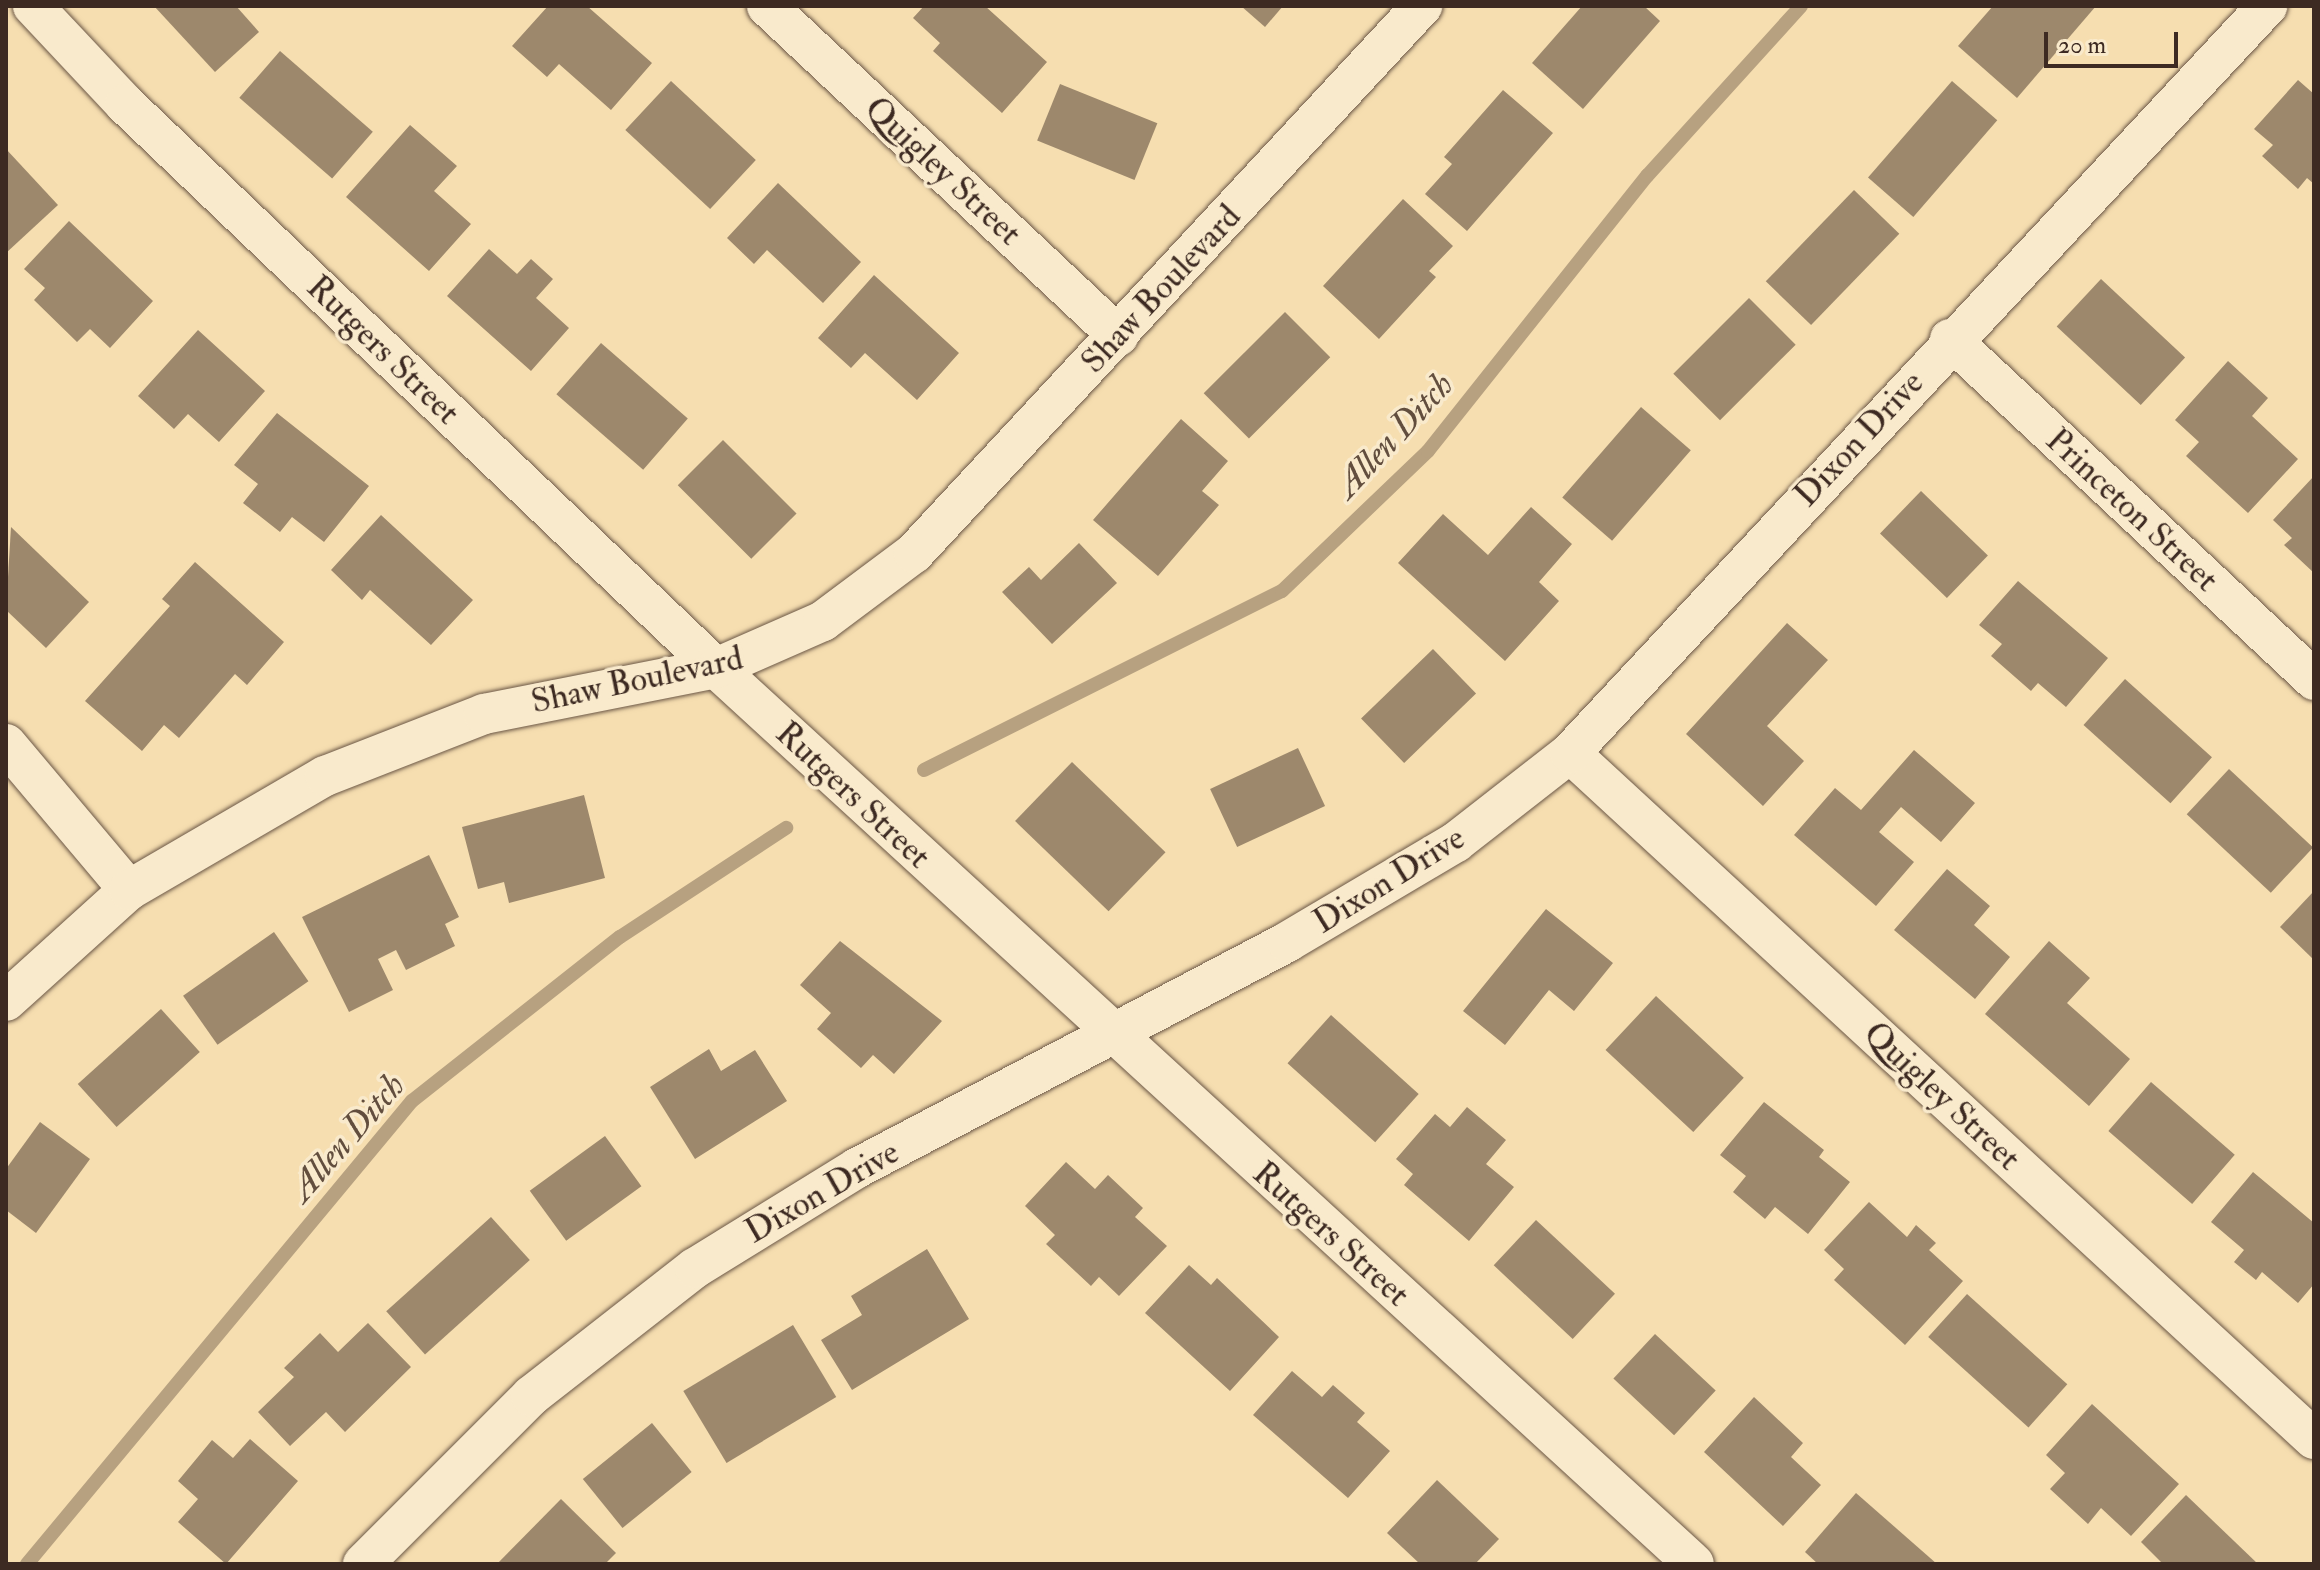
<!DOCTYPE html>
<style>
body{margin:0}
#map{position:relative;width:2320px;height:1570px;overflow:hidden;background:#f6deb0;font-family:"IM FELL Double Pica",serif}
div>[style]{position:absolute}
.stream>*{height:14px;margin:-7px;padding:0 7px;transform-origin:7px;border-radius:7px;background:#b7a180}
.building>*{inset:0;background:#9d886c;transform-origin:0 0}
.roads{filter:drop-shadow(0 0 2px #6b5746) drop-shadow(0 0 2px #6b5746)}
.street>*{height:40px;margin:-20px;padding:0 20px;transform-origin:20px;border-radius:20px;background:#f9eacc}
span{translate:-50% -50%;white-space:nowrap;text-align:center;line-height:1.15;-webkit-text-stroke:7px #f9eacc;paint-order:stroke}
.street-label{font-size:34px;color:#3d2a22}
.water-label{font-size:36px;color:#624e3e;font-style:italic}
.frame{position:absolute;inset:0;border:8px solid #3d2a22;pointer-events:none}
.scale{position:absolute;left:2044px;top:32px;width:134px;height:36px;box-sizing:border-box;border:4px solid #3d2a22;border-top:0;padding-left:10px;font-size:24px;line-height:28px;white-space:nowrap;color:#3d2a22;-webkit-text-stroke:6px #f9eacc;paint-order:stroke}
</style>
<div id="map">
<div class="stream">
<div style="left:924px;top:770px;width:400px;rotate:-26.6deg"></div>
<div style="left:1282px;top:591px;width:202px;rotate:-43.8deg"></div>
<div style="left:1428px;top:451px;width:352px;rotate:-51.5deg"></div>
<div style="left:1647px;top:176px;width:229px;rotate:-47.8deg"></div>
<div style="left:27px;top:1564px;width:602px;rotate:-50.26deg"></div>
<div style="left:412px;top:1101px;width:265px;rotate:-38.3deg"></div>
<div style="left:620px;top:937px;width:199px;rotate:-33.3deg"></div>
</div>
<div class="building">
<div style="clip-path:polygon(154px 6px,236px 6px,259px 32px,215px 72px)"></div>
<div style="clip-path:polygon(548px 6px,587px 6px,652px 63px,611px 110px,559px 64px,547px 77px,512px 46px)"></div>
<div style="clip-path:polygon(924px 6px,985px 6px,1047px 62px,1002px 113px,933px 51px,940px 43px,913px 18px)"></div>
<div style="clip-path:polygon(1241px 6px,1283px 6px,1265px 27px)"></div>
<div style="clip-path:polygon(1582px 6px,1644px 6px,1660px 21px,1583px 109px,1532px 63px)"></div>
<div style="clip-path:polygon(1993px 6px,2096px 6px,2017px 98px,1958px 46px)"></div>
<div style="left:280px;top:51px;width:123px;height:62px;rotate:41deg"></div>
<div style="clip-path:polygon(2298px 80px,2314px 94px,2314px 184px,2307px 178px,2298px 189px,2262px 156px,2273px 145px,2254px 129px)"></div>
<div style="left:671px;top:81px;width:116px;height:67px;rotate:43deg"></div>
<div style="left:1952px;top:81px;width:60px;height:128px;rotate:41deg"></div>
<div style="left:1060px;top:84px;width:105px;height:61px;rotate:22deg"></div>
<div style="clip-path:polygon(1503px 90px,1553px 133px,1467px 231px,1425px 194px,1452px 164px,1444px 157px)"></div>
<div style="clip-path:polygon(410px 125px,457px 166px,434px 191px,471px 224px,429px 271px,346px 197px)"></div>
<div style="clip-path:polygon(6px 149px,58px 205px,6px 253px)"></div>
<div style="clip-path:polygon(778px 183px,861px 262px,823px 303px,767px 250px,754px 264px,727px 238px)"></div>
<div style="left:1854px;top:190px;width:63px;height:127px;rotate:44deg"></div>
<div style="clip-path:polygon(1403px 199px,1453px 246px,1429px 271px,1436px 277px,1379px 339px,1323px 286px)"></div>
<div style="clip-path:polygon(69px 221px,153px 301px,110px 348px,90px 329px,77px 342px,34px 300px,45px 288px,24px 269px)"></div>
<div style="clip-path:polygon(489px 249px,517px 274px,531px 259px,553px 279px,536px 298px,569px 328px,531px 371px,447px 296px)"></div>
<div style="clip-path:polygon(874px 275px,959px 353px,917px 400px,865px 353px,851px 368px,818px 338px)"></div>
<div style="left:2101px;top:279px;width:115px;height:65px;rotate:43deg"></div>
<div style="left:1749px;top:298px;width:66px;height:107px;rotate:45deg"></div>
<div style="left:1285px;top:312px;width:64px;height:115px;rotate:45deg"></div>
<div style="clip-path:polygon(198px 330px,265px 391px,219px 442px,188px 414px,174px 429px,138px 396px)"></div>
<div style="left:601px;top:343px;width:115px;height:68px;rotate:41deg"></div>
<div style="clip-path:polygon(2228px 361px,2268px 398px,2252px 416px,2298px 459px,2248px 513px,2186px 456px,2199px 442px,2175px 420px)"></div>
<div style="left:1641px;top:407px;width:66px;height:120px;rotate:41deg"></div>
<div style="clip-path:polygon(277px 413px,369px 486px,324px 542px,292px 517px,280px 532px,243px 503px,258px 484px,234px 465px)"></div>
<div style="clip-path:polygon(1181px 419px,1228px 461px,1202px 491px,1219px 505px,1158px 576px,1093px 520px)"></div>
<div style="left:723px;top:440px;width:104px;height:64px;rotate:45deg"></div>
<div style="clip-path:polygon(2314px 476px,2314px 573px,2284px 545px,2292px 538px,2273px 520px)"></div>
<div style="left:1921px;top:491px;width:93px;height:59px;rotate:44deg"></div>
<div style="clip-path:polygon(1531px 507px,1572px 544px,1539px 582px,1559px 601px,1505px 661px,1398px 563px,1443px 514px,1488px 555px)"></div>
<div style="clip-path:polygon(381px 515px,473px 600px,431px 645px,370px 590px,362px 600px,331px 570px)"></div>
<div style="clip-path:polygon(11px 527px,89px 602px,46px 648px,6px 610px)"></div>
<div style="clip-path:polygon(1079px 543px,1117px 583px,1052px 644px,1002px 592px,1029px 567px,1041px 580px)"></div>
<div style="clip-path:polygon(195px 562px,284px 642px,247px 685px,235px 674px,179px 738px,164px 725px,142px 751px,85px 701px,170px 606px,162px 599px)"></div>
<div style="clip-path:polygon(2018px 581px,2108px 658px,2066px 707px,2038px 683px,2031px 691px,1991px 656px,2002px 644px,1979px 625px)"></div>
<div style="clip-path:polygon(1787px 623px,1828px 660px,1767px 726px,1804px 761px,1763px 806px,1686px 734px)"></div>
<div style="left:1433px;top:649px;width:62px;height:100px;rotate:46deg"></div>
<div style="left:2125px;top:679px;width:117px;height:62px;rotate:42deg"></div>
<div style="left:1298px;top:748px;width:64px;height:97px;rotate:65deg"></div>
<div style="clip-path:polygon(1914px 750px,1975px 803px,1941px 842px,1901px 807px,1879px 832px,1914px 862px,1876px 906px,1794px 835px,1835px 788px,1861px 810px)"></div>
<div style="left:1072px;top:762px;width:130px;height:82px;rotate:44deg"></div>
<div style="left:2229px;top:769px;width:115px;height:62px;rotate:43deg"></div>
<div style="clip-path:polygon(584px 795px,605px 878px,509px 903px,504px 882px,478px 889px,462px 827px)"></div>
<div style="clip-path:polygon(429px 855px,459px 917px,445px 924px,455px 946px,406px 970px,396px 950px,378px 959px,393px 990px,349px 1012px,302px 917px)"></div>
<div style="clip-path:polygon(1947px 869px,1990px 906px,1974px 925px,2010px 957px,1975px 999px,1894px 930px)"></div>
<div style="clip-path:polygon(2314px 891px,2314px 960px,2280px 927px)"></div>
<div style="clip-path:polygon(1546px 909px,1613px 963px,1574px 1011px,1549px 990px,1505px 1045px,1463px 1011px)"></div>
<div style="left:274px;top:932px;width:60px;height:111px;rotate:55deg"></div>
<div style="clip-path:polygon(840px 941px,942px 1021px,894px 1074px,873px 1055px,861px 1068px,817px 1029px,831px 1013px,800px 985px)"></div>
<div style="clip-path:polygon(2049px 941px,2090px 978px,2067px 1003px,2130px 1059px,2089px 1106px,1985px 1014px)"></div>
<div style="left:1656px;top:996px;width:120px;height:74px;rotate:43deg"></div>
<div style="left:161px;top:1009px;width:58px;height:112px;rotate:48deg"></div>
<div style="left:1331px;top:1015px;width:118px;height:65px;rotate:42deg"></div>
<div style="clip-path:polygon(709px 1049px,721px 1071px,755px 1050px,787px 1101px,695px 1159px,650px 1087px)"></div>
<div style="left:2151px;top:1082px;width:111px;height:65px;rotate:41deg"></div>
<div style="clip-path:polygon(1764px 1102px,1824px 1150px,1819px 1157px,1850px 1182px,1808px 1234px,1775px 1207px,1765px 1219px,1733px 1192px,1746px 1176px,1720px 1155px)"></div>
<div style="clip-path:polygon(1467px 1107px,1506px 1140px,1486px 1164px,1514px 1187px,1469px 1241px,1404px 1185px,1413px 1174px,1396px 1159px,1435px 1114px,1450px 1127px)"></div>
<div style="clip-path:polygon(40px 1122px,90px 1159px,36px 1233px,6px 1210px,6px 1169px)"></div>
<div style="left:605px;top:1136px;width:62px;height:93px;rotate:54deg"></div>
<div style="clip-path:polygon(1066px 1162px,1095px 1189px,1108px 1175px,1143px 1208px,1135px 1217px,1167px 1246px,1119px 1296px,1099px 1277px,1091px 1286px,1046px 1244px,1055px 1235px,1025px 1206px)"></div>
<div style="clip-path:polygon(2253px 1172px,2314px 1223px,2314px 1284px,2298px 1303px,2262px 1272px,2256px 1280px,2234px 1262px,2244px 1250px,2211px 1222px)"></div>
<div style="clip-path:polygon(1869px 1202px,1907px 1237px,1916px 1225px,1936px 1243px,1929px 1250px,1963px 1281px,1905px 1345px,1834px 1280px,1844px 1269px,1824px 1250px)"></div>
<div style="left:491px;top:1217px;width:58px;height:141px;rotate:48deg"></div>
<div style="left:1536px;top:1220px;width:108px;height:62px;rotate:43deg"></div>
<div style="clip-path:polygon(927px 1249px,969px 1319px,852px 1390px,821px 1340px,862px 1315px,851px 1296px)"></div>
<div style="clip-path:polygon(1189px 1265px,1211px 1285px,1217px 1278px,1279px 1337px,1230px 1391px,1145px 1313px)"></div>
<div style="left:1967px;top:1294px;width:135px;height:58px;rotate:42deg"></div>
<div style="clip-path:polygon(368px 1323px,411px 1367px,345px 1432px,326px 1412px,290px 1446px,258px 1412px,294px 1377px,284px 1368px,320px 1333px,338px 1352px)"></div>
<div style="left:793px;top:1325px;width:84px;height:128px;rotate:59deg"></div>
<div style="left:1655px;top:1334px;width:83px;height:61px;rotate:43deg"></div>
<div style="clip-path:polygon(1292px 1371px,1322px 1397px,1333px 1385px,1365px 1413px,1357px 1422px,1390px 1451px,1348px 1498px,1253px 1415px)"></div>
<div style="clip-path:polygon(1754px 1397px,1803px 1443px,1791px 1457px,1821px 1485px,1783px 1526px,1704px 1452px)"></div>
<div style="clip-path:polygon(2092px 1404px,2179px 1484px,2131px 1536px,2101px 1508px,2088px 1524px,2050px 1489px,2065px 1473px,2046px 1455px)"></div>
<div style="left:652px;top:1423px;width:63px;height:89px;rotate:51deg"></div>
<div style="clip-path:polygon(250px 1439px,298px 1481px,226px 1564px,178px 1522px,198px 1499px,178px 1481px,212px 1440px,233px 1458px)"></div>
<div style="clip-path:polygon(1437px 1480px,1499px 1539px,1475px 1564px,1420px 1564px,1387px 1533px)"></div>
<div style="clip-path:polygon(1856px 1493px,1937px 1564px,1818px 1564px,1805px 1552px)"></div>
<div style="clip-path:polygon(2186px 1495px,2258px 1564px,2163px 1564px,2141px 1542px)"></div>
<div style="clip-path:polygon(561px 1499px,616px 1553px,605px 1564px,497px 1564px)"></div>
</div>
<div class="roads">
<div class="street">
<div style="left:33px;top:6px;width:134px;rotate:46.8deg"></div>
<div style="left:125px;top:104px;width:817px;rotate:43.66deg"></div>
<div style="left:716px;top:668px;width:1326px;rotate:42.49deg"></div>
<div style="left:767px;top:6px;width:482px;rotate:43.2deg"></div>
<div style="left:1950px;top:339px;width:499px;rotate:43.1deg"></div>
<div style="left:6px;top:744px;width:191px;rotate:49.9deg"></div>
<div style="left:1570px;top:753px;width:1012px;rotate:42.68deg"></div>
<div style="left:6px;top:1001px;width:166px;rotate:-42.1deg"></div>
<div style="left:129px;top:890px;width:227px;rotate:-30.2deg"></div>
<div style="left:325px;top:776px;width:171px;rotate:-21.3deg"></div>
<div style="left:484px;top:714px;width:237px;rotate:-11.2deg"></div>
<div style="left:716px;top:668px;width:117px;rotate:-23.7deg"></div>
<div style="left:823px;top:621px;width:114px;rotate:-36.8deg"></div>
<div style="left:914px;top:553px;width:747px;rotate:-47.12deg"></div>
<div style="left:363px;top:1564px;width:238px;rotate:-45deg"></div>
<div style="left:531px;top:1396px;width:208px;rotate:-38deg"></div>
<div style="left:695px;top:1268px;width:190px;rotate:-31.7deg"></div>
<div style="left:857px;top:1168px;width:486px;rotate:-27.7deg"></div>
<div style="left:1287px;top:942px;width:196px;rotate:-30.6deg"></div>
<div style="left:1456px;top:842px;width:145px;rotate:-38deg"></div>
<div style="left:1570px;top:753px;width:1022px;rotate:-46.98deg"></div>
</div>
</div>
<div class="street-label">
<span style="left:943px;top:171px;rotate:43deg">Quigley Street</span>
<span style="left:1161px;top:289px;rotate:-47deg">Shaw Boulevard</span>
<span style="left:383px;top:350px;rotate:44deg">Rutgers Street</span>
<span style="left:1859px;top:439px;rotate:-47deg">Dixon Drive</span>
<span style="left:2132px;top:510px;rotate:43deg">Princeton Street</span>
<span style="left:637px;top:680px;rotate:-12deg">Shaw Boulevard</span>
<span style="left:853px;top:795px;rotate:43deg">Rutgers Street</span>
<span style="left:1389px;top:880px;rotate:-32deg">Dixon Drive</span>
<span style="left:1942px;top:1096px;rotate:43deg">Quigley Street</span>
<span style="left:822px;top:1192px;rotate:-30deg">Dixon Drive</span>
<span style="left:1331px;top:1234px;rotate:42deg">Rutgers Street</span>
</div>
<div class="water-label">
<span style="left:1394px;top:435px;rotate:-47deg">Allen Ditch</span>
<span style="left:347px;top:1137px;rotate:-49deg">Allen Ditch</span>
</div>
<div class="frame"></div>
<div class="scale">20 m</div>
</div>
